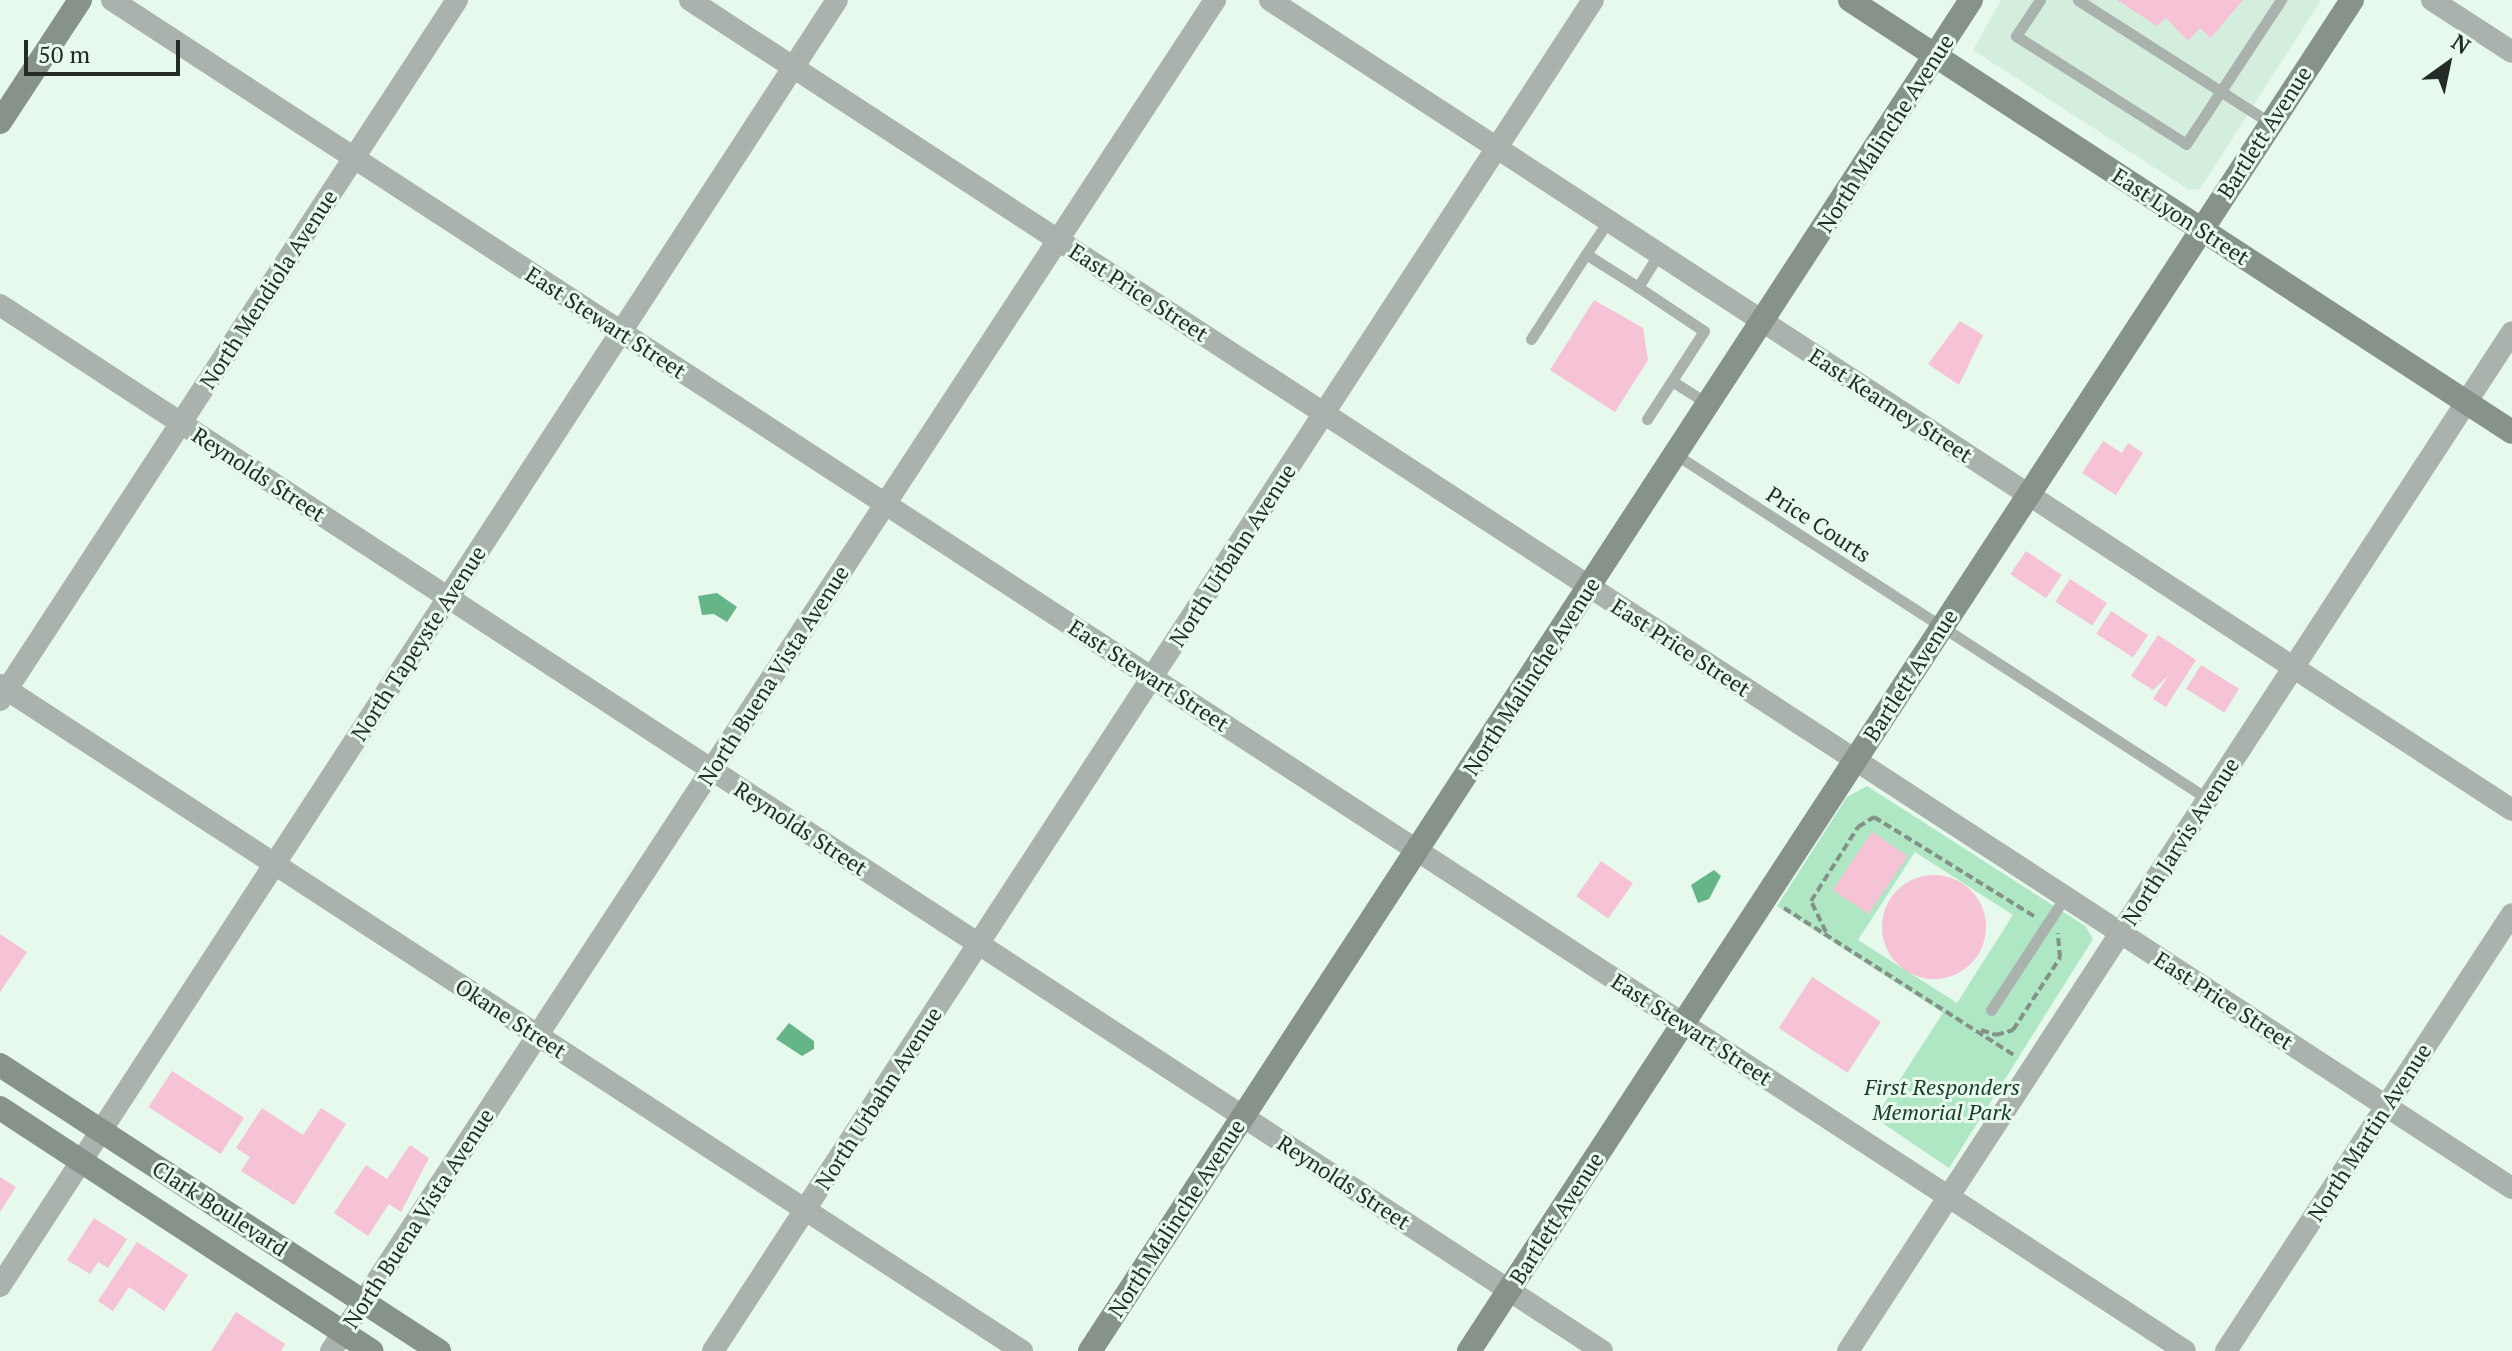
<!DOCTYPE html>
<style>
body{margin:0}
#map{position:relative;width:2512px;height:1351px;overflow:hidden;background:#e6f9ec;font-family:"PT Serif",serif}
div>[style]{position:absolute}
.built>*{inset:0;background:#d4eedd}
.green>*{inset:0;background:#afe6c4}
.water>*{inset:0;background:#66b588}
.building>*{inset:0;background:#f5c3d5;transform-origin:0 0}
.round{border-radius:50%}
.path>*{height:4px;margin-top:-2px;transform-origin:0;background:repeating-linear-gradient(90deg,#849188 0 8px,transparent 0 12px)}
.lane>*{height:11px;margin:-5.5px;padding:0 5.5px;transform-origin:5.5px;border-radius:5.5px;background:#aab2ad}
.street>*{height:22px;margin:-11px;padding:0 11px;transform-origin:11px;border-radius:11px;background:#aab2ad}
.secondary>*{height:24px;margin:-12px;padding:0 12px;transform-origin:12px;border-radius:12px;background:#87928b}
span{translate:-50% -50%;white-space:nowrap;text-align:center;line-height:1.15;-webkit-text-stroke:6px #e6f9ec;paint-order:stroke}
.street-label{font-size:22px;color:#242b26}
.park-label{font-size:22px;color:#1a3c29;font-style:italic}
.north{position:absolute;left:2408px;top:24px;width:80px;height:80px;-webkit-text-stroke:6px #e6f9ec;paint-order:stroke;rotate:33deg;font-size:22px;font-weight:700;line-height:32px;text-align:center;color:#242b26}
.north::after{content:'';display:block;margin:auto;width:28px;height:36px;background:#242b26;clip-path:polygon(50% 0,100% 100%,50% 72%,0 100%)}
.scale{position:absolute;left:24px;top:40px;width:156px;height:36px;box-sizing:border-box;border:4px solid #242b26;border-top:0;padding-left:10px;font-size:24px;line-height:28px;white-space:nowrap;color:#242b26;-webkit-text-stroke:6px #e6f9ec;paint-order:stroke}
</style>
<div id="map">
<div class="built">
<div style="clip-path:polygon(2001px 0,2321px 0,2200px 189px,2189px 190px,1973px 50px)"></div>
</div>
<div class="green">
<div style="clip-path:polygon(evenodd,1867px 786px,2085px 926px,2093px 939px,1949px 1168px,1875px 1118px,1943px 1013px,1777px 906px,1847px 797px,1867px 786px,1915px 852px,2013px 915px,1957px 1003px,1858px 940px,1915px 852px)"></div>
</div>
<div class="water">
<div style="clip-path:polygon(717px 593px,737px 607px,727px 622px,714px 614px,702px 615px,698px 596px)"></div>
<div style="clip-path:polygon(1714px 870px,1721px 876px,1709px 899px,1698px 903px,1691px 885px)"></div>
<div style="clip-path:polygon(789px 1023px,814px 1041px,814px 1049px,802px 1056px,776px 1039px)"></div>
</div>
<div class="building">
<div style="clip-path:polygon(2117px 0,2243px 0,2211px 38px,2200px 28px,2188px 41px,2166px 18px,2157px 26px)"></div>
<div style="clip-path:polygon(1594px 300px,1643px 328px,1648px 360px,1615px 412px,1550px 370px)"></div>
<div style="clip-path:polygon(1960px 321px,1983px 335px,1959px 385px,1928px 364px)"></div>
<div style="clip-path:polygon(2103px 441px,2122px 453px,2128px 443px,2143px 453px,2116px 495px,2082px 473px)"></div>
<div style="left:2026px;top:551px;width:43px;height:28px;rotate:34deg"></div>
<div style="left:2070px;top:579px;width:44px;height:27px;rotate:33deg"></div>
<div style="left:2111px;top:611px;width:44px;height:27px;rotate:33deg"></div>
<div style="clip-path:polygon(2158px 635px,2196px 660px,2166px 707px,2153px 699px,2168px 676px,2153px 690px,2131px 676px)"></div>
<div style="left:2201px;top:665px;width:45px;height:28px;rotate:32deg"></div>
<div style="left:1872px;top:832px;width:43px;height:70px;rotate:34deg"></div>
<div style="left:1601px;top:861px;width:39px;height:43px;rotate:35deg"></div>
<div class="round" style="left:1882px;top:875px;width:104px;height:104px"></div>
<div style="clip-path:polygon(0 934px,27px 952px,0 992px)"></div>
<div style="left:1812px;top:977px;width:82px;height:61px;rotate:33deg"></div>
<div style="left:172px;top:1071px;width:86px;height:43px;rotate:33deg"></div>
<div style="clip-path:polygon(262px 1108px,303px 1135px,321px 1108px,346px 1124px,294px 1205px,241px 1171px,250px 1157px,236px 1148px)"></div>
<div style="clip-path:polygon(410px 1145px,429px 1158px,401px 1212px,389px 1204px,368px 1236px,334px 1213px,366px 1165px,387px 1179px)"></div>
<div style="clip-path:polygon(0 1177px,16px 1187px,0 1212px)"></div>
<div style="clip-path:polygon(94px 1218px,127px 1239px,108px 1268px,98px 1262px,90px 1274px,67px 1260px)"></div>
<div style="clip-path:polygon(137px 1242px,188px 1275px,164px 1311px,129px 1287px,113px 1311px,98px 1301px)"></div>
<div style="clip-path:polygon(236px 1312px,285px 1344px,281px 1351px,211px 1351px)"></div>
</div>
<div class="path">
<div style="left:1784px;top:908px;width:274px;rotate:32.6deg"></div>
<div style="left:1826px;top:932px;width:34px;rotate:-116deg"></div>
<div style="left:1811px;top:901px;width:88px;rotate:-57.6deg"></div>
<div style="left:1858px;top:827px;width:19px;rotate:-32deg"></div>
<div style="left:1874px;top:817px;width:190px;rotate:31.8deg"></div>
<div style="left:1981px;top:1030px;width:16px;rotate:18deg"></div>
<div style="left:1996px;top:1035px;width:18px;rotate:-16deg"></div>
<div style="left:2013px;top:1030px;width:86px;rotate:-56.9deg"></div>
<div style="left:2060px;top:958px;width:25px;rotate:-95deg"></div>
</div>
<div class="lane">
<div style="left:2040px;top:0;width:43px;rotate:123.7deg"></div>
<div style="left:2016px;top:36px;width:201px;rotate:32.4deg"></div>
<div style="left:2186px;top:144px;width:173px;rotate:-56.6deg"></div>
<div style="left:2078px;top:0;width:228px;rotate:32.6deg"></div>
<div style="left:1586px;top:254px;width:40px;rotate:-56deg"></div>
<div style="left:1638px;top:287px;width:79px;rotate:33.7deg"></div>
<div style="left:1704px;top:331px;width:105px;rotate:122.9deg"></div>
<div style="left:1531px;top:339px;width:101px;rotate:-57.1deg"></div>
<div style="left:1586px;top:254px;width:62px;rotate:32.4deg"></div>
<div style="left:1638px;top:287px;width:39px;rotate:-58deg"></div>
<div style="left:1672px;top:381px;width:43px;rotate:32.6deg"></div>
<div style="left:1675px;top:454px;width:635px;rotate:32.91deg"></div>
<div style="left:1991px;top:1010px;width:135px;rotate:-56.8deg"></div>
</div>
<div class="street">
<div style="left:112px;top:0;width:2474px;rotate:33.09deg"></div>
<div style="left:690px;top:0;width:2175px;rotate:33.11deg"></div>
<div style="left:1270px;top:0;width:1483px;rotate:33.11deg"></div>
<div style="left:2432px;top:0;width:95px;rotate:33deg"></div>
<div style="left:0;top:305px;width:1913px;rotate:33.14deg"></div>
<div style="left:0;top:685px;width:1220px;rotate:33.09deg"></div>
<div style="left:0;top:700px;width:836px;rotate:-56.86deg"></div>
<div style="left:0;top:1286px;width:1534px;rotate:-56.94deg"></div>
<div style="left:331px;top:1351px;width:1615px;rotate:-56.8deg"></div>
<div style="left:713px;top:1351px;width:1612px;rotate:-56.92deg"></div>
<div style="left:1848px;top:1351px;width:1216px;rotate:-56.91deg"></div>
<div style="left:2226px;top:1351px;width:522px;rotate:-56.8deg"></div>
</div>
<div class="secondary">
<div style="left:1850px;top:0;width:790px;rotate:33.13deg"></div>
<div style="left:0;top:122px;width:146px;rotate:-56.7deg"></div>
<div style="left:0;top:1065px;width:524px;rotate:33.08deg"></div>
<div style="left:0;top:1108px;width:444px;rotate:33.2deg"></div>
<div style="left:1090px;top:1351px;width:1613px;rotate:-56.89deg"></div>
<div style="left:1469px;top:1351px;width:1614px;rotate:-56.83deg"></div>
</div>
<div class="street-label">
<span style="left:2264px;top:132px;rotate:-57deg">Bartlett Avenue</span>
<span style="left:1885px;top:133px;rotate:-57deg">North Malinche Avenue</span>
<span style="left:2181px;top:216px;rotate:33deg">East Lyon Street</span>
<span style="left:268px;top:289px;rotate:-57deg">North Mendiola Avenue</span>
<span style="left:1139px;top:292px;rotate:33deg">East Price Street</span>
<span style="left:606px;top:322px;rotate:33deg">East Stewart Street</span>
<span style="left:1891px;top:405px;rotate:33deg">East Kearney Street</span>
<span style="left:259px;top:474px;rotate:33deg">Reynolds Street</span>
<span style="left:1819px;top:524px;rotate:33deg">Price Courts</span>
<span style="left:1232px;top:555px;rotate:-57deg">North Urbahn Avenue</span>
<span style="left:418px;top:643px;rotate:-57deg">North Tapeyste Avenue</span>
<span style="left:1681px;top:647px;rotate:33deg">East Price Street</span>
<span style="left:773px;top:675px;rotate:-57deg">North Buena Vista Avenue</span>
<span style="left:1149px;top:675px;rotate:33deg">East Stewart Street</span>
<span style="left:1910px;top:675px;rotate:-57deg">Bartlett Avenue</span>
<span style="left:1531px;top:676px;rotate:-57deg">North Malinche Avenue</span>
<span style="left:801px;top:828px;rotate:33deg">Reynolds Street</span>
<span style="left:2180px;top:841px;rotate:-57deg">North Jarvis Avenue</span>
<span style="left:2224px;top:1000px;rotate:33deg">East Price Street</span>
<span style="left:511px;top:1018px;rotate:33deg">Okane Street</span>
<span style="left:1692px;top:1029px;rotate:33deg">East Stewart Street</span>
<span style="left:878px;top:1098px;rotate:-57deg">North Urbahn Avenue</span>
<span style="left:2369px;top:1132px;rotate:-57deg">North Martin Avenue</span>
<span style="left:1344px;top:1182px;rotate:33deg">Reynolds Street</span>
<span style="left:220px;top:1208px;rotate:33deg">Clark Boulevard</span>
<span style="left:418px;top:1218px;rotate:-57deg">North Buena Vista Avenue</span>
<span style="left:1176px;top:1218px;rotate:-57deg">North Malinche Avenue</span>
<span style="left:1556px;top:1218px;rotate:-57deg">Bartlett Avenue</span>
</div>
<div class="park-label">
<span style="left:1942px;top:1099px">First Responders<br>Memorial Park</span>
</div>
<div class="north">N</div>
<div class="scale">50 m</div>
</div>
